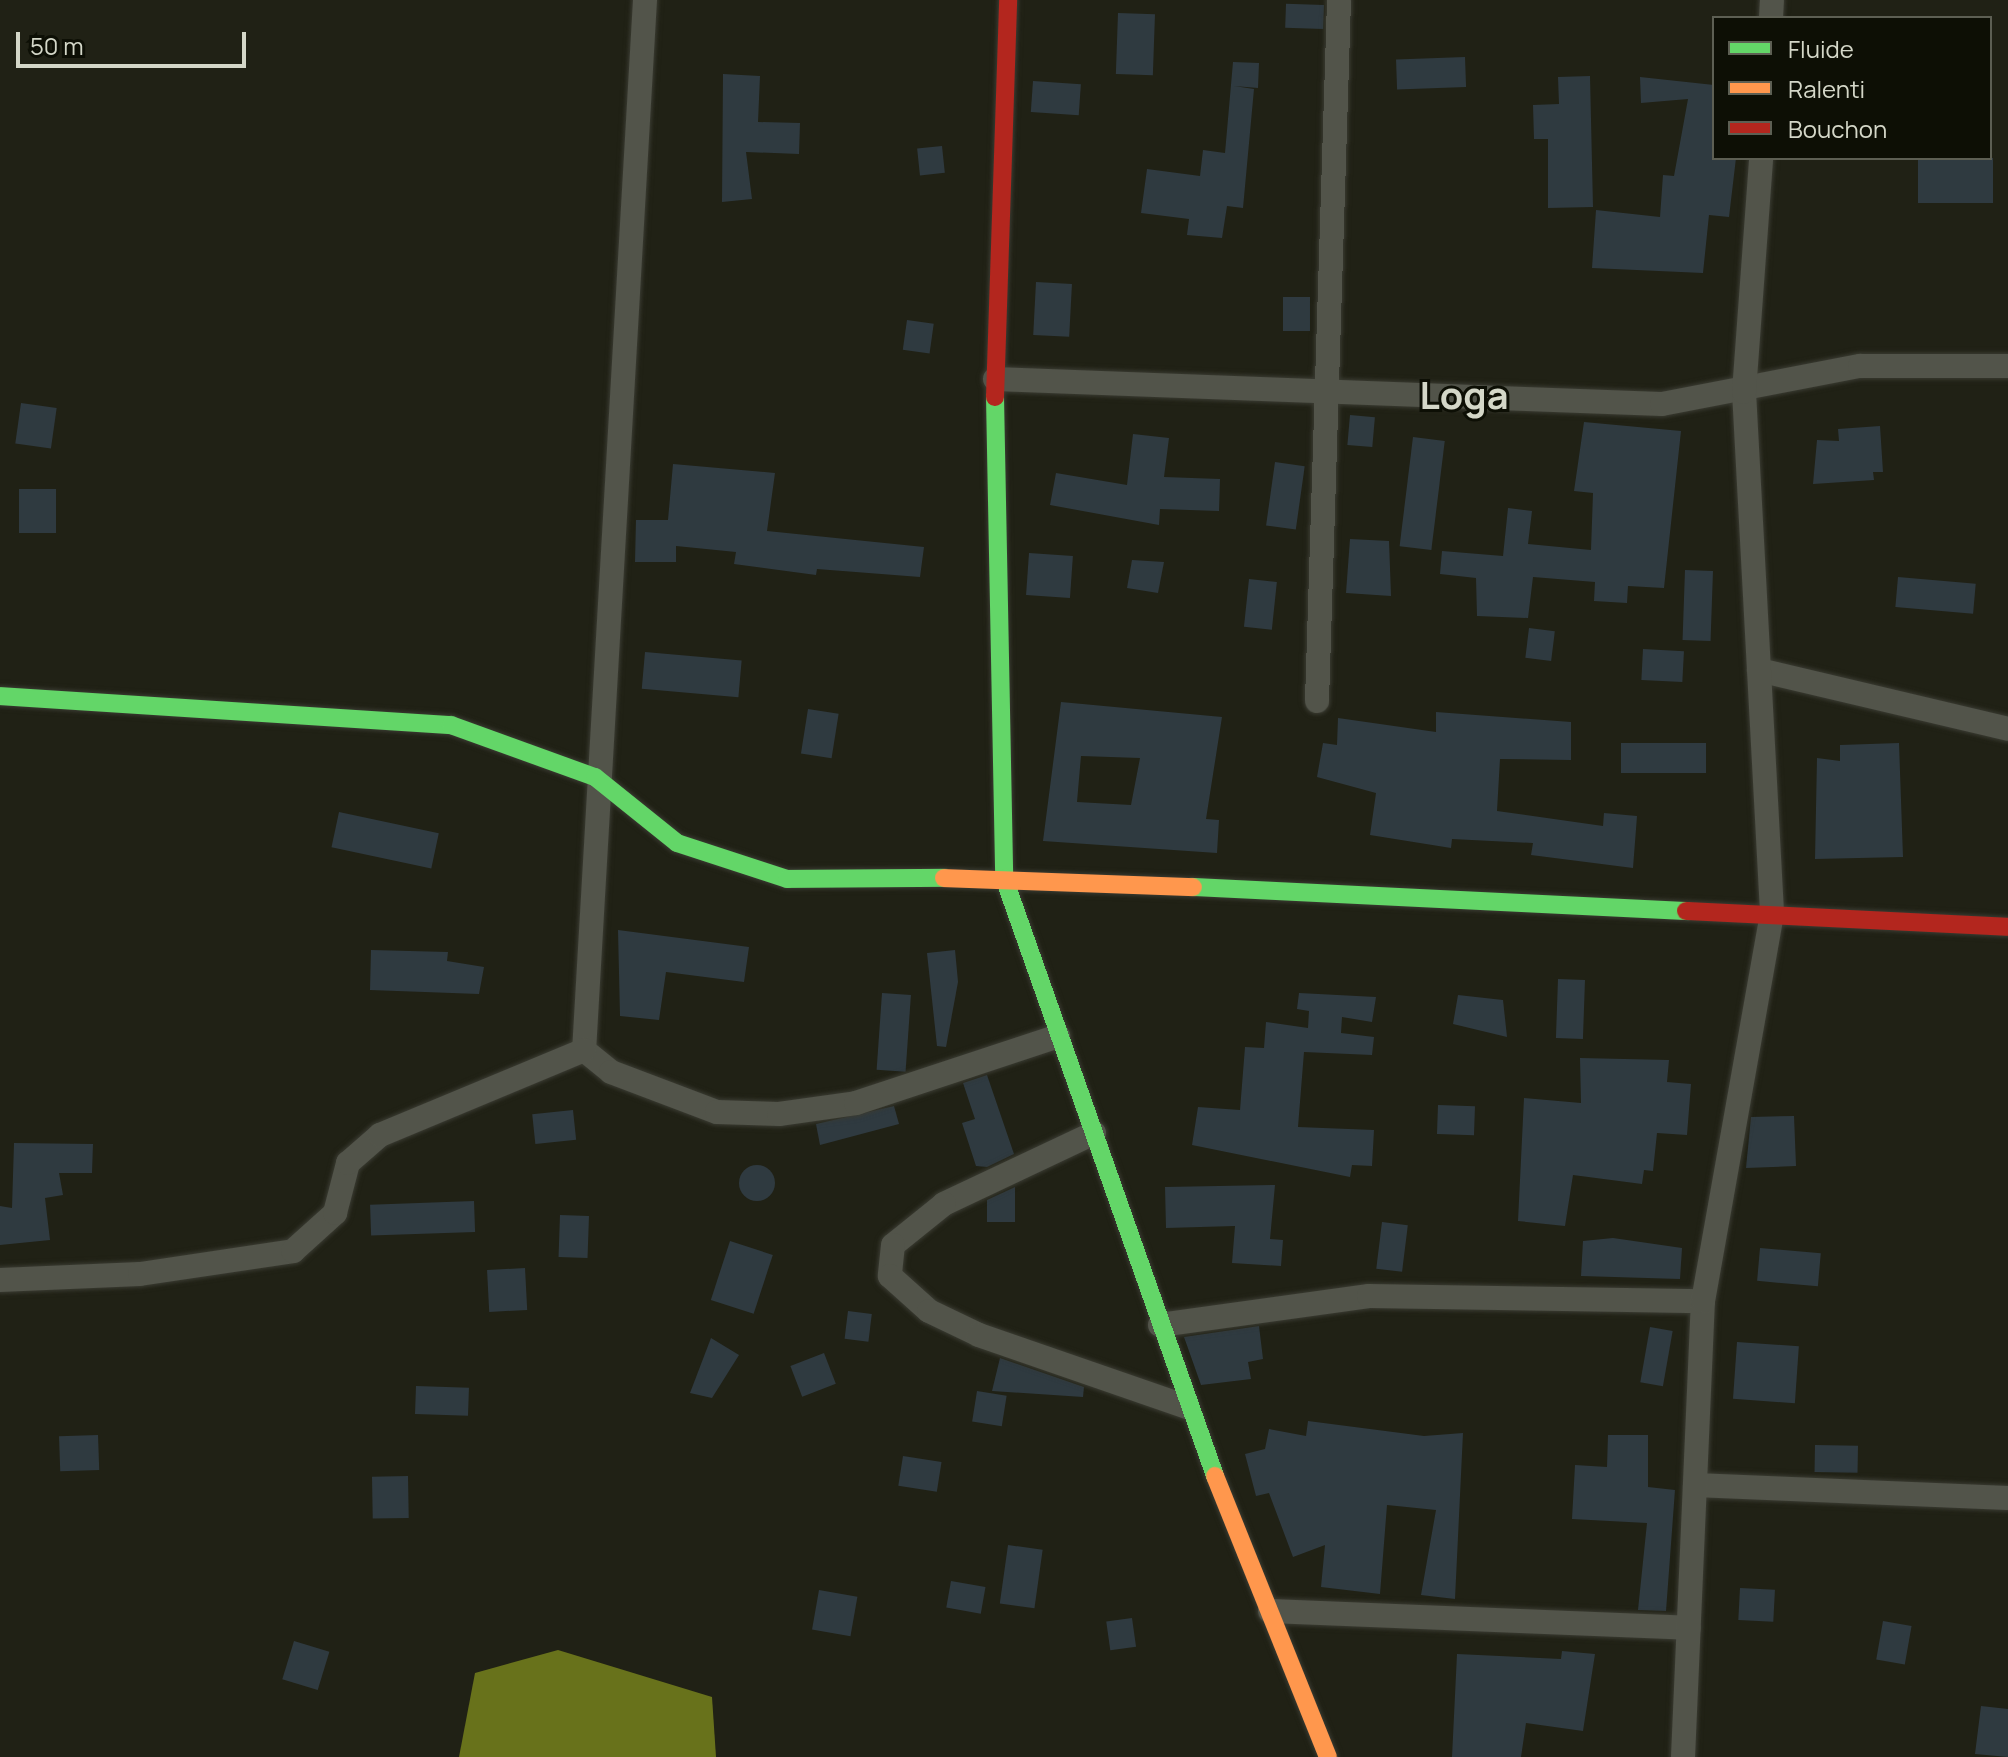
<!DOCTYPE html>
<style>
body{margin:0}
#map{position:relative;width:2008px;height:1757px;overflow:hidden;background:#202115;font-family:Manrope,sans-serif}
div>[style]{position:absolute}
.water>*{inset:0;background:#68721b}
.building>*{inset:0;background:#2f3a40;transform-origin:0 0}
.round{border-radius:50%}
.roads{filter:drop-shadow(0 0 2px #3a3b32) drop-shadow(0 0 2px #3a3b32)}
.street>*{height:24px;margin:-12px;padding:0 12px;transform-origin:12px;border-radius:12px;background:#52544a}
.fast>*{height:18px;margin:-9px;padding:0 9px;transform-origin:9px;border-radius:9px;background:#63d668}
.slow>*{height:18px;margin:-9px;padding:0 9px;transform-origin:9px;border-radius:9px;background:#ff974d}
.jam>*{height:18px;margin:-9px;padding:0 9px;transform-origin:9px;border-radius:9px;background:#b3261e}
span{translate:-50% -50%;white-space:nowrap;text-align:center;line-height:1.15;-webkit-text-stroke:6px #0d0f05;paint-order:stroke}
.town-label{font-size:38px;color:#d4d7c8;font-weight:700}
.legend{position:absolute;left:1712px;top:16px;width:280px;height:144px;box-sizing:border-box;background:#0d0f05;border:2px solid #5d5f53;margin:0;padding:10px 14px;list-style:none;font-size:24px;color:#d4d7c8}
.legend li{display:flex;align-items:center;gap:16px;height:40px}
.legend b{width:40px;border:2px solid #5d5f53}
.scale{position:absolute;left:16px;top:32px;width:230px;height:36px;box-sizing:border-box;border:4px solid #d4d7c8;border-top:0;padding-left:10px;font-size:24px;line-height:28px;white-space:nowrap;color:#d4d7c8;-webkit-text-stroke:6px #0d0f05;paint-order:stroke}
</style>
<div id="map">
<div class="water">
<div style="clip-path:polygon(558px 1650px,712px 1697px,716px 1757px,459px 1757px,475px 1673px)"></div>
</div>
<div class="building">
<div style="left:1324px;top:5px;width:24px;height:38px;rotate:92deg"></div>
<div style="left:1118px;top:13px;width:37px;height:61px;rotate:2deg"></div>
<div style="left:1465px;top:57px;width:30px;height:69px;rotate:88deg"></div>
<div style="clip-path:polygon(1233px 62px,1259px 63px,1258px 88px,1234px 86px,1254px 89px,1243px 208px,1227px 206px,1222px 238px,1187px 235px,1189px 219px,1141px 213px,1147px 169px,1200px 176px,1203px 150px,1225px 153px)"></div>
<div style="clip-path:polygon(723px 74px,760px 76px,758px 122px,800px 123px,799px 154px,746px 152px,752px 199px,722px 202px)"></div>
<div style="clip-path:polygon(1590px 76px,1593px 207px,1548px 208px,1548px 139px,1534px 139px,1533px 105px,1559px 104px,1558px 77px)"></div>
<div style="clip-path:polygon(1640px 77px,1714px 85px,1714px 158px,1736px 158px,1729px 217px,1709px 215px,1703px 273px,1592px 268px,1596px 210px,1660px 217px,1663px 175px,1674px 176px,1688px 99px,1641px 103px)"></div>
<div style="left:1033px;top:81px;width:48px;height:31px;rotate:4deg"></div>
<div style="left:942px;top:146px;width:27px;height:25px;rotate:84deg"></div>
<div style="left:1918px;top:158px;width:75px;height:45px"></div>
<div style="left:1036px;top:282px;width:36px;height:53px;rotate:3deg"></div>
<div style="left:1283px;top:297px;width:27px;height:34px"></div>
<div style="left:907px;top:320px;width:27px;height:30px;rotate:8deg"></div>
<div style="left:21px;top:403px;width:36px;height:41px;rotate:8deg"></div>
<div style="left:1350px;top:415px;width:25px;height:30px;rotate:5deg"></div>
<div style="clip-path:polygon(1584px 422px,1681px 431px,1664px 588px,1628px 586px,1627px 603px,1594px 601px,1595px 582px,1533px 577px,1528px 618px,1477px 616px,1476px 578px,1440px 574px,1442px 551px,1503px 556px,1508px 508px,1532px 511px,1528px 544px,1591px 550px,1593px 493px,1574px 491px)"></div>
<div style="clip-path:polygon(1880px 426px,1883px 472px,1873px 472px,1874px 480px,1813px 484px,1817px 440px,1839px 441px,1838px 429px)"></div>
<div style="clip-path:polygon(1133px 434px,1169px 438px,1164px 477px,1220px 479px,1219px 511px,1160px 509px,1159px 525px,1050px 505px,1056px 473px,1127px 485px)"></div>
<div style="left:1413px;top:437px;width:32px;height:110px;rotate:7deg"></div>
<div style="left:1275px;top:462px;width:30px;height:64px;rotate:8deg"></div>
<div style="clip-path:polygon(673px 464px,775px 473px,767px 531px,924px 547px,920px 577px,817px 569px,816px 575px,734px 564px,736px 552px,676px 546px,676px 562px,635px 562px,636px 520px,668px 520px)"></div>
<div style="left:19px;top:489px;width:37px;height:44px"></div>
<div style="clip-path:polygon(1350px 539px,1389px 541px,1391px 596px,1346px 593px)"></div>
<div style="left:1029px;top:553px;width:44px;height:42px;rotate:4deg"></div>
<div style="clip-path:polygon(1132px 560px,1164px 562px,1158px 593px,1127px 588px)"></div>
<div style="left:1685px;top:570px;width:28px;height:70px;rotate:2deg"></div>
<div style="left:1898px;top:577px;width:78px;height:30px;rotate:5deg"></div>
<div style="left:1249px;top:579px;width:28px;height:48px;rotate:6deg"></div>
<div style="left:1529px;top:628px;width:26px;height:30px;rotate:7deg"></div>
<div style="left:1643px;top:649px;width:41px;height:31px;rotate:3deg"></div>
<div style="left:645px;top:652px;width:97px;height:37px;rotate:5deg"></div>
<div style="clip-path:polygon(evenodd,1061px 702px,1222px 717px,1206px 819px,1219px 820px,1217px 853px,1043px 841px,1061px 702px,1081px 756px,1140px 758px,1131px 805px,1077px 802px,1081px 756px)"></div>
<div style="left:808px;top:709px;width:31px;height:45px;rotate:9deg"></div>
<div style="clip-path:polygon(1436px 712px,1571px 722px,1571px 760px,1500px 759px,1497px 811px,1603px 826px,1604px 813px,1637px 816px,1633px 868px,1531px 855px,1533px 843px,1452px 839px,1451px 848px,1370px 835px,1376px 793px,1317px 777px,1323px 743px,1337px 745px,1338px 718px,1436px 732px)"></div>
<div style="left:1706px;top:743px;width:30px;height:85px;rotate:90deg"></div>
<div style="clip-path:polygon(1899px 743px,1903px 857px,1815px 859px,1817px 758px,1840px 761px,1840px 745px)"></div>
<div style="left:339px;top:812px;width:102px;height:36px;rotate:12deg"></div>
<div style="clip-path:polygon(618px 930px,749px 947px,744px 982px,666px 972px,659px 1020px,620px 1016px)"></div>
<div style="clip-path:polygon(371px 950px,448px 952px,447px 961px,484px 967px,479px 994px,370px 990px)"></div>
<div style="clip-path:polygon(955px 950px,958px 982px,946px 1047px,937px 1046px,927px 953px)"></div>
<div style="left:1558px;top:979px;width:27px;height:59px;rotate:2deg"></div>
<div style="left:882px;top:993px;width:29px;height:77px;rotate:4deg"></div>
<div style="clip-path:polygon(1299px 993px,1376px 997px,1372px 1022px,1342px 1017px,1341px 1033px,1374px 1037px,1372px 1055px,1304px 1052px,1298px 1127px,1374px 1130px,1372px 1166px,1352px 1165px,1350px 1177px,1192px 1145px,1198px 1107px,1240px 1110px,1245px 1047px,1264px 1048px,1266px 1022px,1308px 1028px,1309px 1011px,1297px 1009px)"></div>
<div style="clip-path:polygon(1458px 995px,1503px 1000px,1507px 1037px,1453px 1024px)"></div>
<div style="clip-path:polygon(1580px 1058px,1669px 1060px,1667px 1082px,1691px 1084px,1687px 1135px,1657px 1133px,1653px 1171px,1644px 1170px,1642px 1184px,1573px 1175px,1565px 1226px,1518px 1221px,1524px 1098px,1581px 1103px)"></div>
<div style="clip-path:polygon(987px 1075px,1014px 1154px,987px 1167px,976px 1166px,962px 1123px,975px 1119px,963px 1083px)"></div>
<div style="left:1438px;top:1105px;width:37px;height:29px;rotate:2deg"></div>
<div style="clip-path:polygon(894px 1106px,899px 1124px,820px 1145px,816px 1124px)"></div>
<div style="left:573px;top:1110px;width:30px;height:41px;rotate:84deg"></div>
<div style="clip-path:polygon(1794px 1116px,1796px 1166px,1746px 1168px,1751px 1117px)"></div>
<div style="clip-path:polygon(14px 1143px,93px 1144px,92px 1173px,59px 1173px,63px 1195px,45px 1198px,50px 1240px,0 1245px,0 1206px,12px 1208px)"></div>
<div class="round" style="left:739px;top:1165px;width:36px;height:36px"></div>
<div style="clip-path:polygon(1275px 1185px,1270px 1239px,1283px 1240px,1281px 1266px,1232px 1263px,1235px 1226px,1166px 1228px,1165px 1187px)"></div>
<div style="clip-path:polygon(1015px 1187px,1015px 1222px,987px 1222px,987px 1200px)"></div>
<div style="left:474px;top:1201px;width:31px;height:104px;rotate:88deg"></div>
<div style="left:560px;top:1215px;width:29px;height:42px;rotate:2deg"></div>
<div style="left:1382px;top:1222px;width:26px;height:47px;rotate:7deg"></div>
<div style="clip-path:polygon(1613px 1238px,1682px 1248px,1680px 1279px,1581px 1276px,1583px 1241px)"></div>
<div style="left:730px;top:1241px;width:45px;height:62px;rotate:18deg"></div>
<div style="left:1760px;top:1248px;width:61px;height:33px;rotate:5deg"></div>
<div style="left:525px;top:1268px;width:42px;height:38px;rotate:87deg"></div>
<div style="left:848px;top:1311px;width:24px;height:28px;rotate:7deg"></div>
<div style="clip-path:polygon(1259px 1326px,1263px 1359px,1248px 1362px,1251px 1379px,1201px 1385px,1184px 1337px)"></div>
<div style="left:1650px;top:1327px;width:23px;height:56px;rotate:10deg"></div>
<div style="clip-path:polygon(711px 1338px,739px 1355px,712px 1398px,690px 1393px)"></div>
<div style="left:1737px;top:1342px;width:62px;height:57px;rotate:4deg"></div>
<div style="left:824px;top:1353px;width:33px;height:36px;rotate:69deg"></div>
<div style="clip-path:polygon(1000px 1358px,1084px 1387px,1083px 1397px,992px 1391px)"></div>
<div style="left:416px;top:1386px;width:53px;height:28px;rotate:2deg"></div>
<div style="left:977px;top:1391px;width:30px;height:31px;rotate:9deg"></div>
<div style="clip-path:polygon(1308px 1421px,1424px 1436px,1463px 1433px,1455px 1599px,1421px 1595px,1436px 1510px,1387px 1505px,1380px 1594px,1321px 1587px,1325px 1545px,1293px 1557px,1269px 1493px,1256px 1496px,1245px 1454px,1265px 1449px,1269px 1429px,1306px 1436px)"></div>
<div style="left:98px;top:1435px;width:35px;height:39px;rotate:88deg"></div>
<div style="clip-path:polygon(1608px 1435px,1648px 1435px,1648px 1487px,1675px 1490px,1666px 1611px,1638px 1610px,1647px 1523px,1572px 1519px,1575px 1465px,1607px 1467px)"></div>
<div style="left:1815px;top:1445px;width:43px;height:27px;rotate:1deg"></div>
<div style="left:903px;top:1456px;width:39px;height:30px;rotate:9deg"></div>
<div style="left:408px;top:1476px;width:42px;height:36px;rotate:89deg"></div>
<div style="left:1008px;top:1545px;width:35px;height:59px;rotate:8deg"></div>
<div style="left:951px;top:1581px;width:35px;height:27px;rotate:10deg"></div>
<div style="left:1740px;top:1588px;width:35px;height:32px;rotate:3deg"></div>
<div style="left:819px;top:1590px;width:39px;height:40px;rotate:10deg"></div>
<div style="left:1132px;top:1618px;width:29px;height:26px;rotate:82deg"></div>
<div style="left:1883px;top:1621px;width:29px;height:39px;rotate:10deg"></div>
<div style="left:294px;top:1641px;width:37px;height:40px;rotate:17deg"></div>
<div style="clip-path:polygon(1562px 1651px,1595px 1654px,1583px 1731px,1526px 1723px,1521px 1757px,1452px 1757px,1457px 1654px,1561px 1659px)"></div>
<div style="clip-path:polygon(1981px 1706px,2008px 1709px,2008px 1757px,1975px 1754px)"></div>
</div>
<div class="roads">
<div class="street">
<div style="left:645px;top:0;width:1052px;rotate:93.32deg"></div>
<div style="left:584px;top:1050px;width:35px;rotate:39deg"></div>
<div style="left:611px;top:1072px;width:113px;rotate:20.7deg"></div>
<div style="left:717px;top:1112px;width:62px;rotate:1.8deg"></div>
<div style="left:779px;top:1114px;width:78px;rotate:-8.1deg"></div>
<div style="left:856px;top:1103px;width:213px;rotate:-18.3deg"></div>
<div style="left:1771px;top:18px;width:18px;rotate:-87deg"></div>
<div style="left:995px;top:379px;width:667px;rotate:2.15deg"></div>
<div style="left:1662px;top:404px;width:202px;rotate:-10.9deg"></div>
<div style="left:1860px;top:366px;width:148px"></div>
<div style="left:1759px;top:670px;width:256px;rotate:13.3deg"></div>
<div style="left:1317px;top:701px;width:701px;rotate:-88.2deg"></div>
<div style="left:1094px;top:1133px;width:166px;rotate:154.7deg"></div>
<div style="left:944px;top:1204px;width:65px;rotate:141.2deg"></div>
<div style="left:893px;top:1245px;width:31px;rotate:96deg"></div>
<div style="left:890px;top:1276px;width:52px;rotate:41.9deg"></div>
<div style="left:929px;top:1311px;width:55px;rotate:25.6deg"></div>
<div style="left:979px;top:1335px;width:220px;rotate:19.1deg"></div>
<div style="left:0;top:1280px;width:140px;rotate:-2.5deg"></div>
<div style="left:140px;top:1274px;width:155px;rotate:-8.5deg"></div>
<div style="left:293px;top:1251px;width:57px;rotate:-42.1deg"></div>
<div style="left:335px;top:1213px;width:52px;rotate:-75.4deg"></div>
<div style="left:348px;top:1163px;width:43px;rotate:-41.2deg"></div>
<div style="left:380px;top:1135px;width:221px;rotate:-22.6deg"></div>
<div style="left:1160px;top:1325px;width:211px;rotate:-7.9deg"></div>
<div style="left:1369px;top:1296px;width:334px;rotate:0.9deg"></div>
<div style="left:1695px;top:1485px;width:313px;rotate:2.4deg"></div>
<div style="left:1270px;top:1611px;width:419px;rotate:2.3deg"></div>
<div style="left:1683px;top:1757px;width:456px;rotate:-87.5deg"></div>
<div style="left:1703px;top:1301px;width:395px;rotate:-79.9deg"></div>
<div style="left:1772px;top:912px;width:521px;rotate:-93.08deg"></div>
<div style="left:1744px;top:392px;width:235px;rotate:-85.8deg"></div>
</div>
<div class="fast">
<div style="left:995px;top:397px;width:481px;rotate:88.9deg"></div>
<div style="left:1004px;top:878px;width:634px;rotate:70.56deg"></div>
<div style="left:0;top:696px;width:452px;rotate:3.7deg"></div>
<div style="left:451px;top:725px;width:153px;rotate:19.9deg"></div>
<div style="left:595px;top:777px;width:105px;rotate:38.8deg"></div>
<div style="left:677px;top:843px;width:116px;rotate:18.1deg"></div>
<div style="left:787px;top:879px;width:157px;rotate:-0.4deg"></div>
<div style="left:1193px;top:887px;width:494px;rotate:2.8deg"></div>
</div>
<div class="slow">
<div style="left:944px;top:878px;width:249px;rotate:2.1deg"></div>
<div style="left:1215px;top:1476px;width:303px;rotate:68.1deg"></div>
</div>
<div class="jam">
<div style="left:995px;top:397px;width:397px;rotate:-88.1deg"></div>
<div style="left:1686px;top:911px;width:322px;rotate:2.8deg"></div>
</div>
</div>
<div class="town-label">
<span style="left:1464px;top:395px">Loga</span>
</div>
<ul class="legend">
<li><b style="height:10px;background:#63d668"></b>Fluide</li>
<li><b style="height:10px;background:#ff974d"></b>Ralenti</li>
<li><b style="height:10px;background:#b3261e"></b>Bouchon</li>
</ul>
<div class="scale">50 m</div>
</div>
